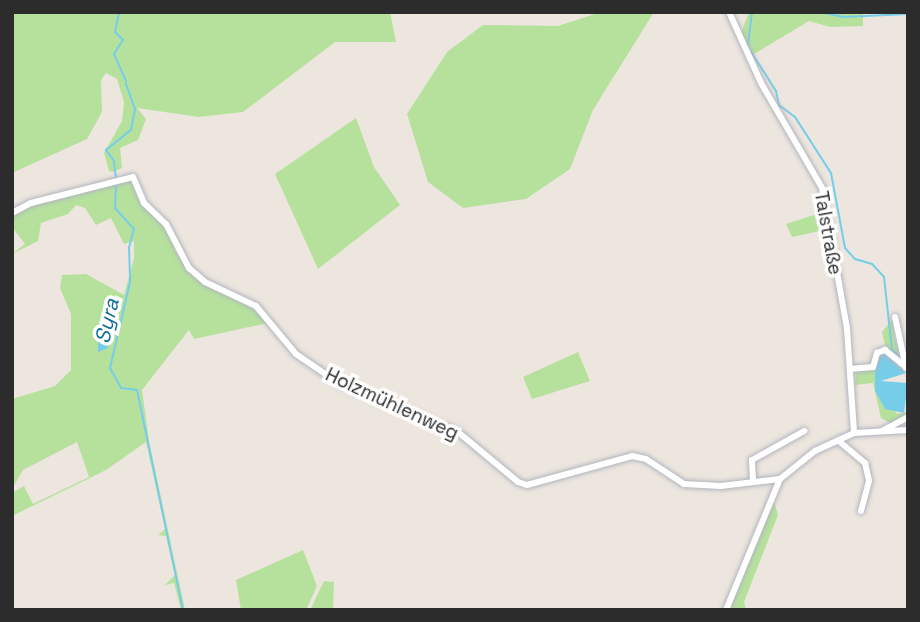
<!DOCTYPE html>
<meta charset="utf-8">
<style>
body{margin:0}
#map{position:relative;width:920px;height:622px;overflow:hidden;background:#ede6df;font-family:"Space Grotesk",sans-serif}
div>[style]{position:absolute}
.green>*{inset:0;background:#b6e19d}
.water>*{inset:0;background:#76cdea}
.stream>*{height:2px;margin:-1px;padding:0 1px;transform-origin:1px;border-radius:1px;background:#76cdea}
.roads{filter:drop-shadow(0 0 2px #b2b5bf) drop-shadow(0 0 2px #b2b5bf)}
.minor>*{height:6px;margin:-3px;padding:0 3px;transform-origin:3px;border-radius:3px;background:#fff}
span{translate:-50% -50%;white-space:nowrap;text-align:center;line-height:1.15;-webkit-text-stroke:7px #fff;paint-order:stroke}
.street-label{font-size:19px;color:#2c2c2c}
.water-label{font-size:21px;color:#136d99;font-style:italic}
.frame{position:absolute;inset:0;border:14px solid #2c2c2c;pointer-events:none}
</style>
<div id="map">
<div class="green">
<div style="clip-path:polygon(12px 12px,390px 12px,396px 42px,335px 42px,243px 112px,199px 117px,137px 108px,146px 119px,138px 140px,120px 148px,122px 168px,113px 172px,109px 171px,104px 153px,122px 121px,124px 102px,117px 79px,106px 73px,101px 80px,102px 112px,87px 139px,12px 173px)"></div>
<div style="clip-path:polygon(601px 12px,654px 12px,593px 110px,570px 169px,526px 199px,463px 208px,428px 182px,407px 114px,447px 52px,483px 25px,558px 26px)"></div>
<div style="clip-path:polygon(749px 12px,863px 12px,863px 26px,830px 27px,809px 21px,749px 57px,740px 36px)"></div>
<div style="clip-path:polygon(356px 118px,374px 167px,400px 205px,318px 269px,275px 174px)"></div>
<div style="clip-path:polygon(133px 181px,141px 204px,167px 227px,176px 253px,191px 272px,204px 284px,253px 309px,268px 323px,194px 339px,189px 330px,142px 390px,149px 441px,185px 610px,181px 610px,174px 583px,165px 585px,175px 575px,166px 536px,158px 535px,165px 529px,146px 442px,106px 470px,12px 516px,12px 493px,24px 486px,33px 504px,89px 477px,77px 442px,23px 470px,12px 489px,12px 399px,55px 386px,71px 370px,71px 314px,60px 288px,62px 275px,86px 274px,124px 295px,134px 258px,134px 241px,124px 244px,111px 218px,96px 225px,85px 208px,76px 205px,68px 214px,41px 223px,38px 241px,12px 254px,25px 244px,12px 227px,12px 213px,31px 203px)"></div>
<div style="clip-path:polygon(823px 212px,825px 230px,792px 237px,786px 224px)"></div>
<div style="clip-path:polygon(893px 319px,894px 336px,902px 362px,886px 349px,882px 332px)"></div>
<div style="clip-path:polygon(578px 352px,590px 381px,532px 399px,523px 377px)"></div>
<div style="clip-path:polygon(875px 368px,878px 383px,897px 414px,908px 412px,892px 424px,881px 418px,873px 383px,855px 385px,856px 370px)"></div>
<div style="clip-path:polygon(773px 499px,778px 515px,744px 602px,746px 610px,726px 610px)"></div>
<div style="clip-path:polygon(303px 550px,317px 586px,306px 610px,241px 610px,236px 580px)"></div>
<div style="clip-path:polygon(324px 581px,334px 582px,333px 610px,310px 610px)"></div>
</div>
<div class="water">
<div style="clip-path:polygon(109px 323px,108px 348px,98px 352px,98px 324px)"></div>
<div style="clip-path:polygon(884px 353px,906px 373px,881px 381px,908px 383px,904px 413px,885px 409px,875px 391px,875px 358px)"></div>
</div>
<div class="stream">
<div style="left:119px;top:12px;width:20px;rotate:101deg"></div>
<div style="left:115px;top:32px;width:11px;rotate:45deg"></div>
<div style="left:123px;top:40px;width:17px;rotate:123deg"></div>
<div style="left:114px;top:54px;width:30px;rotate:66deg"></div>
<div style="left:752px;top:12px;width:35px;rotate:97deg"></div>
<div style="left:748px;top:47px;width:52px;rotate:57.5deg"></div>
<div style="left:776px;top:91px;width:14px;rotate:78deg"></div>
<div style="left:779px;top:105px;width:20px;rotate:37deg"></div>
<div style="left:795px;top:117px;width:67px;rotate:57.3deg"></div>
<div style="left:831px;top:173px;width:76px;rotate:79.4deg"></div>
<div style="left:845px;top:248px;width:15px;rotate:48deg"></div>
<div style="left:855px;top:259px;width:18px;rotate:16deg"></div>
<div style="left:872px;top:264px;width:18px;rotate:47deg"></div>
<div style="left:884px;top:277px;width:72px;rotate:83.7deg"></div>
<div style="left:892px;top:349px;width:15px;rotate:48deg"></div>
<div style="left:820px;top:12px;width:24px;rotate:12deg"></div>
<div style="left:843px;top:17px;width:65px;rotate:-2.6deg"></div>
<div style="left:116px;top:178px;width:17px;rotate:-97deg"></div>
<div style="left:114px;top:161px;width:14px;rotate:-126deg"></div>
<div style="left:106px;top:150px;width:32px;rotate:-39deg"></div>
<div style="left:131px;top:130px;width:21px;rotate:-79deg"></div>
<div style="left:135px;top:109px;width:27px;rotate:-110deg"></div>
<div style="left:116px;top:183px;width:25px;rotate:92deg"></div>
<div style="left:115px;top:208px;width:28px;rotate:48deg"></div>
<div style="left:134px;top:229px;width:20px;rotate:105deg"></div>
<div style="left:129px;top:248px;width:34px;rotate:88deg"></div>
<div style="left:130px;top:282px;width:88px;rotate:103.1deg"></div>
<div style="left:110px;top:368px;width:23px;rotate:61deg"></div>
<div style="left:121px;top:388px;width:16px;rotate:7deg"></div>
<div style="left:137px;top:390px;width:225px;rotate:78.2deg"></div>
</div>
<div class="roads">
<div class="minor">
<div style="left:729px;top:12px;width:78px;rotate:65.7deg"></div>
<div style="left:761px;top:83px;width:121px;rotate:59.8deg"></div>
<div style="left:822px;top:188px;width:143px;rotate:79.9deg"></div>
<div style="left:847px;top:329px;width:104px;rotate:86.1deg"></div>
<div style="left:12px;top:213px;width:21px;rotate:-28deg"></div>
<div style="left:31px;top:203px;width:105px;rotate:-14.3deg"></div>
<div style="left:133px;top:177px;width:28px;rotate:67deg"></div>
<div style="left:144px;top:203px;width:30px;rotate:44deg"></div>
<div style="left:166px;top:224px;width:50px;rotate:62.4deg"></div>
<div style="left:189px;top:268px;width:21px;rotate:41deg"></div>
<div style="left:205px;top:282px;width:56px;rotate:25.2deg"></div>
<div style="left:256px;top:306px;width:62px;rotate:50.2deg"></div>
<div style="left:296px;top:354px;width:53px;rotate:34.3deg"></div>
<div style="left:340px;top:384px;width:127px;rotate:22.1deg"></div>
<div style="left:458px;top:432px;width:78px;rotate:39.8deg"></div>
<div style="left:518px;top:482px;width:9px;rotate:18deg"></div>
<div style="left:527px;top:485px;width:109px;rotate:-15.4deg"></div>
<div style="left:632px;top:456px;width:14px;rotate:12deg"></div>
<div style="left:646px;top:459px;width:45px;rotate:33.3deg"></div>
<div style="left:684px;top:484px;width:37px;rotate:3deg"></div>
<div style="left:721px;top:486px;width:59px;rotate:-6.8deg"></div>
<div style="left:895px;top:317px;width:52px;rotate:77.8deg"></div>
<div style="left:850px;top:369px;width:23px;rotate:-5deg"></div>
<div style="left:873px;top:367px;width:15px;rotate:-74deg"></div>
<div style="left:877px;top:353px;width:9px;rotate:-21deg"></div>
<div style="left:885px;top:350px;width:27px;rotate:39deg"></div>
<div style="left:882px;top:431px;width:30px;rotate:-28deg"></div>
<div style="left:854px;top:433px;width:54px;rotate:-3.2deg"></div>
<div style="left:840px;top:442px;width:33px;rotate:40deg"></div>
<div style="left:865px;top:463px;width:18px;rotate:77deg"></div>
<div style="left:869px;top:481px;width:31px;rotate:105deg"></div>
<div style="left:753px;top:480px;width:20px;rotate:-93deg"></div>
<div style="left:752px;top:460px;width:60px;rotate:-29.1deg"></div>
<div style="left:726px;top:610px;width:142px;rotate:-67.6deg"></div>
<div style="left:780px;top:479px;width:45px;rotate:-38.7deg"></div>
<div style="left:815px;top:451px;width:43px;rotate:-24.8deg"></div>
</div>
</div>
<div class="street-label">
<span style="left:828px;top:233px;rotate:80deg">Talstraße</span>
<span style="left:392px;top:404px;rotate:25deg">Holzmühlenweg</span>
</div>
<div class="water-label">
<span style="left:107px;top:321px;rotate:-77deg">Syra</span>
</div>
<div class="frame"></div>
</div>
